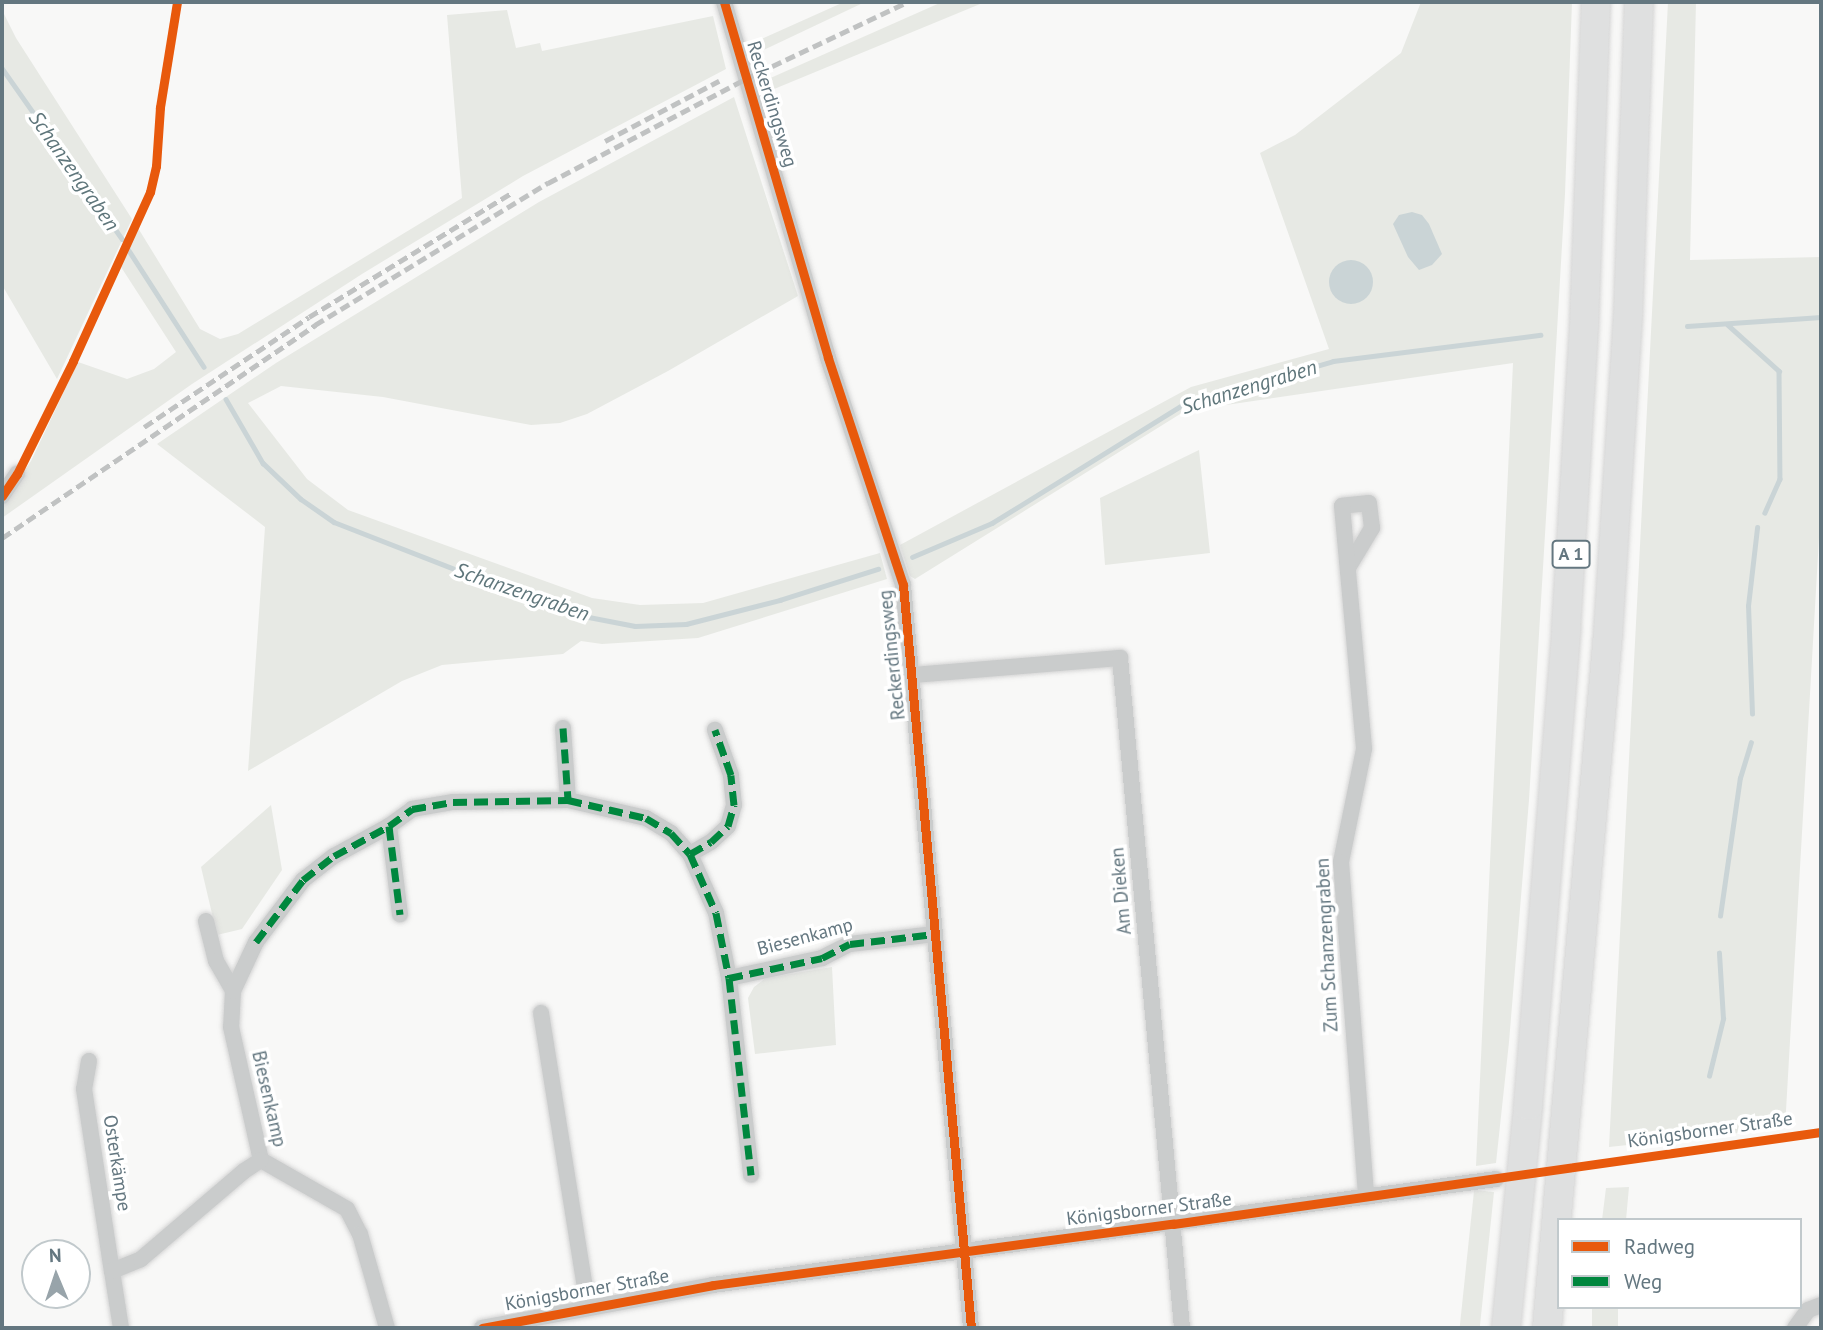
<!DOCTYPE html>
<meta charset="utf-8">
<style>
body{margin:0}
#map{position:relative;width:1823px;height:1330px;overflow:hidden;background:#f8f8f7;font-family:"PT Sans",sans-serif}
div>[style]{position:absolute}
.green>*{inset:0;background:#e7e9e4;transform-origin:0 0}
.water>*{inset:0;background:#cad4d6}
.round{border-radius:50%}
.stream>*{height:4.5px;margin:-2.25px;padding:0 2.25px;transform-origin:2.25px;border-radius:2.25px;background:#cad4d6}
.roads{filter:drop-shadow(0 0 2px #d4d4d4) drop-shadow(0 0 2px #d4d4d4)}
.minor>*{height:16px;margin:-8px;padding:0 8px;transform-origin:8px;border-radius:8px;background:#cacccc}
.motorway>*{height:28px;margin:-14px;padding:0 14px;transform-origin:14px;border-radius:14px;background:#dfe0e0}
.rail>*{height:4.5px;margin-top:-2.25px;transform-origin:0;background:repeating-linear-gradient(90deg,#c0c2c2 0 10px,transparent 0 15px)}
.quiet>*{height:7px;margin-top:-3.5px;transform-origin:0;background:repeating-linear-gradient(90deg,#00873e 0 14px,transparent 0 21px)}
.cycleway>*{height:9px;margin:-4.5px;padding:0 4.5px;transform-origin:4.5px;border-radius:4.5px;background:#e8590c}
span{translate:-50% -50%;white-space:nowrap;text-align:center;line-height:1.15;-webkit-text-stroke:7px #fff;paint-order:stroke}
.shield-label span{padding:2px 5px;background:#fff;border:2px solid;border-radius:5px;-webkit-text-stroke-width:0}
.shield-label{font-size:18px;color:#647780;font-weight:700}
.street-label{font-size:19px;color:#647780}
.water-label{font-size:21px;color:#5f767b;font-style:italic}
.frame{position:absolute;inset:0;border:4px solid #647780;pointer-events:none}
.legend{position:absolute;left:1557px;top:1218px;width:245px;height:91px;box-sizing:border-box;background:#fff;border:2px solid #c1c9cc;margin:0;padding:9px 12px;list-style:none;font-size:21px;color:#647780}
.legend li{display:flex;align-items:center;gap:14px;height:35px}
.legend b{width:35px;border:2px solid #c1c9cc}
.north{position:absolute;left:21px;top:1239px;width:70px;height:70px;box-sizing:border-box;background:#fff;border:2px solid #c1c9cc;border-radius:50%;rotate:358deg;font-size:19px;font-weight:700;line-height:28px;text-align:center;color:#647780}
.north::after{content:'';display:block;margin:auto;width:24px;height:32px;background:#98a4aa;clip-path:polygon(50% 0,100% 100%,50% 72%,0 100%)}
</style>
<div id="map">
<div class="green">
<div style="clip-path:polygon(844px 2px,865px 2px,753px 55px,748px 45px)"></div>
<div style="clip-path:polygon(942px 2px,985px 2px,762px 94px,759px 83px)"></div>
<div style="clip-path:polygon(1421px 2px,1572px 2px,1565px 194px,1549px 468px,1529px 800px,1509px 1042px,1496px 1163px,1476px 1166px,1513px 363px,1185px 411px,915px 579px,910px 576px,900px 545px,1191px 387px,1329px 349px,1260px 153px,1295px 135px,1401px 53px)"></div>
<div style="clip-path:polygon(1668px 2px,1696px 2px,1690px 260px,1821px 257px,1821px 503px,1785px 1128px,1609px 1147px)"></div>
<div style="clip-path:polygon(2px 10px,16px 38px,132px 219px,57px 379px,2px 285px)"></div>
<div style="clip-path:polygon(507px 10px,516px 48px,540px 43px,542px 51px,713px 16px,726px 69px,523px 176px,362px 274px,192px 384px,2px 518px,2px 504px,31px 461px,78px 362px,127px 379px,154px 369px,176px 352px,121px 267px,138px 228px,200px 329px,220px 339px,238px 334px,462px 198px,447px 15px)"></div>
<div style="clip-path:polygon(734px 97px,798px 296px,668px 371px,587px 414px,560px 423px,531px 425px,383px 397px,281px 386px,248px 403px,307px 479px,348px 510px,592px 598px,640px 605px,703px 603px,880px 553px,887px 579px,698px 638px,602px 644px,581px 641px,563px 654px,442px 665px,402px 681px,248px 771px,265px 527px,157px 444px,276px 363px,539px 202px)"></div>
<div style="clip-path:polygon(1199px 450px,1210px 553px,1105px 565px,1100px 498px)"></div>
<div style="clip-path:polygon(271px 805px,282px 870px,242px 929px,217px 935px,201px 867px)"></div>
<div style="clip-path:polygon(832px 967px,836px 1045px,755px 1054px,748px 998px,754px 987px,766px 978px)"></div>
<div style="clip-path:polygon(1629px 1187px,1626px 1220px,1602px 1220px,1606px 1188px)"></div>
<div style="left:1494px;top:1192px;width:137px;height:20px;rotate:96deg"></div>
<div style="left:1592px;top:1307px;width:26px;height:21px"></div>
</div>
<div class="water">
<div style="clip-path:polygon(1412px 212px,1422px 215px,1429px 224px,1442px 254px,1432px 265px,1419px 270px,1408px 257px,1393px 224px,1399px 215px)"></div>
<div class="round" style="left:1329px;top:260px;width:44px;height:44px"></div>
</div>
<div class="stream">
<div style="left:2px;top:68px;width:209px;rotate:54.9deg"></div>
<div style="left:128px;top:249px;width:140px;rotate:57.2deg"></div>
<div style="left:1728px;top:325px;width:69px;rotate:42deg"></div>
<div style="left:1779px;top:371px;width:108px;rotate:89.5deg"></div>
<div style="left:1780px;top:479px;width:37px;rotate:114deg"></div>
<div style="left:1687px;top:326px;width:134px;rotate:-3.8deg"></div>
<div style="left:226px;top:399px;width:74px;rotate:60deg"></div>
<div style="left:263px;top:463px;width:52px;rotate:43.5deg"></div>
<div style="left:301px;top:499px;width:40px;rotate:34.9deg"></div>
<div style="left:334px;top:522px;width:251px;rotate:21.3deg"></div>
<div style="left:568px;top:613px;width:68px;rotate:11deg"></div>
<div style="left:635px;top:626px;width:51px;rotate:-2.2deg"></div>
<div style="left:686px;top:624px;width:97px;rotate:-14.3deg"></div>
<div style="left:780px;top:600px;width:103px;rotate:-17.6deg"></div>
<div style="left:912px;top:557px;width:87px;rotate:-23deg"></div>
<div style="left:992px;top:523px;width:224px;rotate:-31.8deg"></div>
<div style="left:1182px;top:405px;width:157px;rotate:-16.2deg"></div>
<div style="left:1333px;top:361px;width:209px;rotate:-7.2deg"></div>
<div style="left:1752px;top:714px;width:108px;rotate:-92.1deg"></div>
<div style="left:1748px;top:606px;width:79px;rotate:-83.4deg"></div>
<div style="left:1720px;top:916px;width:139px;rotate:-81.8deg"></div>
<div style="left:1740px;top:778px;width:37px;rotate:-73deg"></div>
<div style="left:1709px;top:1076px;width:59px;rotate:-76.2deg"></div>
<div style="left:1723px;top:1019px;width:66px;rotate:-93.5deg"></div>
</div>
<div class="roads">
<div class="minor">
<div style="left:724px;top:2px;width:371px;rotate:73.7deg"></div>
<div style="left:828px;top:358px;width:239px;rotate:71.7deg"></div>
<div style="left:903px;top:585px;width:746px;rotate:84.77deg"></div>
<div style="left:2px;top:496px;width:27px;rotate:-56deg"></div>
<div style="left:1348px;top:568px;width:47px;rotate:-59deg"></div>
<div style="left:1372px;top:528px;width:25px;rotate:-97deg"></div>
<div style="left:1369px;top:503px;width:27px;rotate:174deg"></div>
<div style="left:1342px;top:506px;width:244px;rotate:84.8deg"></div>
<div style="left:1364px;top:749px;width:115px;rotate:101.5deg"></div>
<div style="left:1341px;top:862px;width:336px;rotate:85.7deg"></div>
<div style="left:912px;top:675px;width:209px;rotate:-4.7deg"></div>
<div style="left:1120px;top:658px;width:673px;rotate:84.71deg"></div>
<div style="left:563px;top:728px;width:72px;rotate:86deg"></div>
<div style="left:389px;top:826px;width:89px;rotate:82.9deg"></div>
<div style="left:690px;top:854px;width:24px;rotate:-30deg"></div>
<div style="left:711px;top:842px;width:23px;rotate:-43deg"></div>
<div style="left:728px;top:826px;width:22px;rotate:-74deg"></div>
<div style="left:734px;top:805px;width:30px;rotate:-96deg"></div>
<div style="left:731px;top:775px;width:48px;rotate:-109.6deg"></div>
<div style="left:206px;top:921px;width:41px;rotate:76deg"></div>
<div style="left:216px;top:961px;width:34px;rotate:60deg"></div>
<div style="left:233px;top:991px;width:36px;rotate:93deg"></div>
<div style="left:231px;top:1027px;width:136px;rotate:77.3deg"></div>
<div style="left:261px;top:1160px;width:99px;rotate:29.7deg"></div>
<div style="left:347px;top:1209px;width:28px;rotate:63deg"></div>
<div style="left:360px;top:1234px;width:98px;rotate:74deg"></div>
<div style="left:729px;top:978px;width:95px;rotate:-12.1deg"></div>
<div style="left:822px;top:958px;width:31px;rotate:-27deg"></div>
<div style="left:850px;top:944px;width:85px;rotate:-6.8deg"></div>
<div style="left:233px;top:991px;width:54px;rotate:-64.9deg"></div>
<div style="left:256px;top:942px;width:78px;rotate:-52.8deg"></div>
<div style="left:303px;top:880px;width:39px;rotate:-38deg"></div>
<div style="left:334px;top:856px;width:63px;rotate:-28.6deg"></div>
<div style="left:389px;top:826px;width:29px;rotate:-36deg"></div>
<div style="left:412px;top:809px;width:42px;rotate:-9.7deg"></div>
<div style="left:453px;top:802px;width:115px;rotate:-1deg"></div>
<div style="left:568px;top:800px;width:80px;rotate:13deg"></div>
<div style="left:646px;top:818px;width:29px;rotate:31deg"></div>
<div style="left:671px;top:833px;width:28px;rotate:48deg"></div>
<div style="left:690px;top:854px;width:64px;rotate:66.2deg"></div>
<div style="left:716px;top:913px;width:66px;rotate:78.7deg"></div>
<div style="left:729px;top:978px;width:198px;rotate:83.6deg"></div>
<div style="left:541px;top:1013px;width:298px;rotate:80.9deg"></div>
<div style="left:89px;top:1061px;width:28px;rotate:100deg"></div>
<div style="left:84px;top:1089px;width:184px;rotate:81.3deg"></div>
<div style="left:121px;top:1328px;width:58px;rotate:-99deg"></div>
<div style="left:112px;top:1271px;width:31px;rotate:-22deg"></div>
<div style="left:141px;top:1259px;width:135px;rotate:-40.5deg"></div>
<div style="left:244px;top:1171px;width:20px;rotate:-33deg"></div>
<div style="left:482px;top:1328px;width:235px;rotate:-10.5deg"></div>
<div style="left:713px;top:1285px;width:790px;rotate:-7.71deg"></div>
<div style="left:1795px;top:1328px;width:22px;rotate:-54deg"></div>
<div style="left:1808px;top:1310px;width:14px;rotate:-21deg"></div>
</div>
<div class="motorway">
<div style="left:1506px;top:1328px;width:223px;rotate:-84.3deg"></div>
<div style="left:1528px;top:1106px;width:479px;rotate:-85.4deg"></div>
<div style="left:1566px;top:629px;width:304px;rotate:-86.6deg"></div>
<div style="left:1584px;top:326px;width:324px;rotate:-87.9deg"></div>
<div style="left:1547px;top:1328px;width:698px;rotate:-84.98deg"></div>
<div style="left:1608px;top:633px;width:318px;rotate:-86.4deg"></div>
<div style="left:1628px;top:316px;width:314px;rotate:-88deg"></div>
</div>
</div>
<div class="rail">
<div style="left:605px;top:141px;width:129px;rotate:-27.8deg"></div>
<div style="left:144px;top:427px;width:198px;rotate:-33.7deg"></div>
<div style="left:309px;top:317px;width:236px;rotate:-31.5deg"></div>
<div style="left:2px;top:538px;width:379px;rotate:-34.2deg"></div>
<div style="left:315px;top:325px;width:273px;rotate:-31.4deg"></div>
<div style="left:548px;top:183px;width:223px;rotate:-27.8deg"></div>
<div style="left:745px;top:79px;width:179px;rotate:-25.4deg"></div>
</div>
<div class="quiet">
<div style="left:563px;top:728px;width:72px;rotate:86deg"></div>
<div style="left:389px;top:826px;width:89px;rotate:82.9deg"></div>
<div style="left:690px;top:854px;width:24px;rotate:-30deg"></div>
<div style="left:711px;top:842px;width:23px;rotate:-43deg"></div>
<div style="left:728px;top:826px;width:22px;rotate:-74deg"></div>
<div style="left:734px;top:805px;width:30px;rotate:-96deg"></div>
<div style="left:731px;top:775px;width:48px;rotate:-109.6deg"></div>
<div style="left:256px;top:942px;width:78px;rotate:-52.8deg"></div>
<div style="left:303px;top:880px;width:39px;rotate:-38deg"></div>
<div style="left:334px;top:856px;width:63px;rotate:-28.6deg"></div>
<div style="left:389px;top:826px;width:29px;rotate:-36deg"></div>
<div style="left:412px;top:809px;width:42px;rotate:-9.7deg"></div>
<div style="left:453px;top:802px;width:115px;rotate:-1deg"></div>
<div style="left:568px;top:800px;width:80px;rotate:13deg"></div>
<div style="left:646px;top:818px;width:29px;rotate:31deg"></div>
<div style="left:671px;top:833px;width:28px;rotate:48deg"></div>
<div style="left:690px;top:854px;width:64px;rotate:66.2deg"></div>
<div style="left:716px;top:913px;width:66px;rotate:78.7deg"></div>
<div style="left:729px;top:978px;width:198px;rotate:83.6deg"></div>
<div style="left:729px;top:978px;width:95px;rotate:-12.1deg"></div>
<div style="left:822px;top:958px;width:31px;rotate:-27deg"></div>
<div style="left:850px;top:944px;width:85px;rotate:-6.8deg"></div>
</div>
<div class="cycleway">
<div style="left:724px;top:2px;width:371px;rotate:73.7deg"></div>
<div style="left:828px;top:358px;width:239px;rotate:71.7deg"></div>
<div style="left:903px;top:585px;width:746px;rotate:84.77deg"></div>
<div style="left:2px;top:496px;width:27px;rotate:-56deg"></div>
<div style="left:17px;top:474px;width:126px;rotate:-63.6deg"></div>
<div style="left:73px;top:361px;width:186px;rotate:-65.5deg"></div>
<div style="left:150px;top:192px;width:27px;rotate:-77deg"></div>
<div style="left:156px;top:166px;width:59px;rotate:-86.1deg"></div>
<div style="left:160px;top:107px;width:106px;rotate:-80.8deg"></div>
<div style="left:482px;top:1328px;width:235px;rotate:-10.5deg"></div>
<div style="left:713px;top:1285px;width:464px;rotate:-7.6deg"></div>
<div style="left:1173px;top:1224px;width:654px;rotate:-8.08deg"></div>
</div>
<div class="shield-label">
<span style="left:1571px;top:554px">A 1</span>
</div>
<div class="street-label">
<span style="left:772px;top:104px;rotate:73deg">Reckerdingsweg</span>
<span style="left:892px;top:655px;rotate:-96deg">Reckerdingsweg</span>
<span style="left:1121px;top:891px;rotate:-95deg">Am Dieken</span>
<span style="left:805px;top:937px;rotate:-15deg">Biesenkamp</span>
<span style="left:1327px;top:945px;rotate:-93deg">Zum Schanzengraben</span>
<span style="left:269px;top:1099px;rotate:77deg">Biesenkamp</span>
<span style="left:1710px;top:1130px;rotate:-8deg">Königsborner Straße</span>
<span style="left:117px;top:1163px;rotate:81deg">Osterkämpe</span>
<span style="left:1149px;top:1209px;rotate:-7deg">Königsborner Straße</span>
<span style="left:587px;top:1290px;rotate:-10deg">Königsborner Straße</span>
</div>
<div class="water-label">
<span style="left:74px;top:171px;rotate:55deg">Schanzengraben</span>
<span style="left:1249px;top:387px;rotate:-17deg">Schanzengraben</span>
<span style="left:522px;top:592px;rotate:19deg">Schanzengraben</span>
</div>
<div class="frame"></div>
<ul class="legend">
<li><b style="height:9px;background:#e8590c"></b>Radweg</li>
<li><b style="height:9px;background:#00873e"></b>Weg</li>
</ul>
<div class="north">N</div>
</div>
